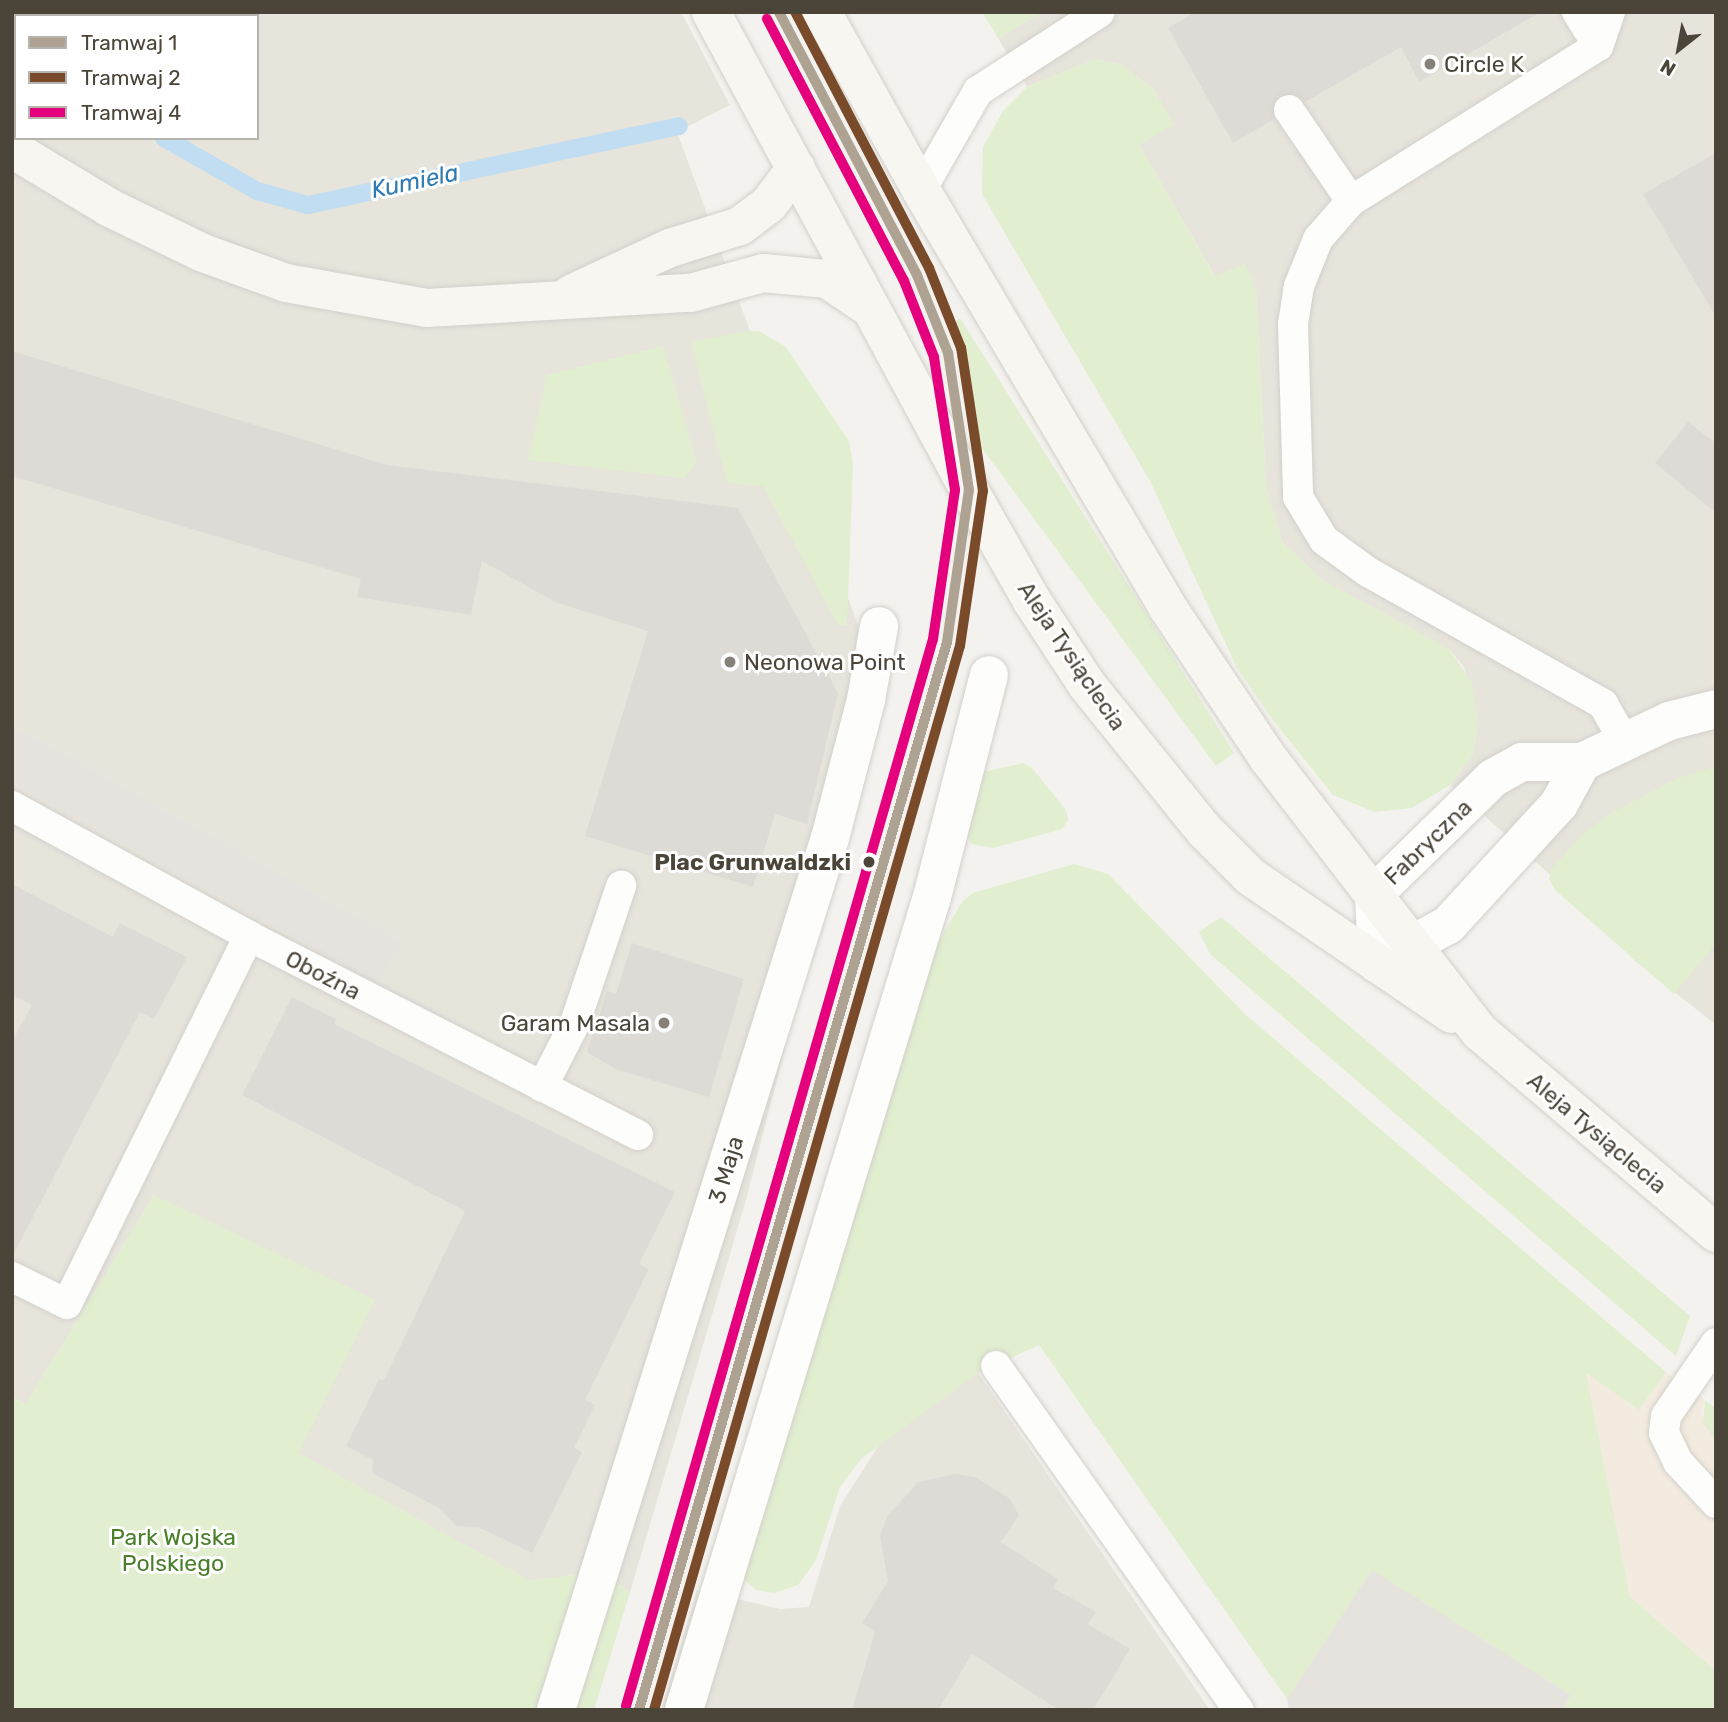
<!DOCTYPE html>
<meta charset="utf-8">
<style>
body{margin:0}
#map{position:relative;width:1728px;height:1722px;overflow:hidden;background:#f4f2ee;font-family:Rubik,sans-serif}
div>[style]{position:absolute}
.residential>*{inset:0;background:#e7e4dc}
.commercial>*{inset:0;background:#f3ebdf}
.green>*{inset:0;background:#e1eecf}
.parking>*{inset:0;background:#e6e3df;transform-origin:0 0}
.stream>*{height:18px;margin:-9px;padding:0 9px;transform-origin:9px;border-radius:9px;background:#c0ddf1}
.building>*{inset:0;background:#dedbd6}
.roads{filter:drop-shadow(0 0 2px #d2d0cb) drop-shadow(0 0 2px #d2d0cb)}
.lane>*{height:30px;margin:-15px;padding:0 15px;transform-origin:15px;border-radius:15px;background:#fdfdfc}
.street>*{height:38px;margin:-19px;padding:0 19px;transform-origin:19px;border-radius:19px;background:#fdfdfc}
.secondary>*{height:38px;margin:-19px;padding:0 19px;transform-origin:19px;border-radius:19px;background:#f7f6f1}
.tram-1>*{height:10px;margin:-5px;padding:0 5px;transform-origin:5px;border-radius:5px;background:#aea293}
.tram-2>*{height:10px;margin:-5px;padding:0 5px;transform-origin:5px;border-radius:5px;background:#7a4b2a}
.tram-3>*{height:10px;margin:-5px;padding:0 5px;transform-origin:5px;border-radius:5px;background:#e5007d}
.dots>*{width:19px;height:19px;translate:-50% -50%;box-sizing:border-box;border:4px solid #fff;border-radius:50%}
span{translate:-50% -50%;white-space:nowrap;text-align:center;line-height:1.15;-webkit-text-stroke:6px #fff;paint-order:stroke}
.poi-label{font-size:23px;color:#4b4439}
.left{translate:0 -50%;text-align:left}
.right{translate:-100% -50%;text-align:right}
.street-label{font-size:23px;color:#4b4439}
.stop-label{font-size:23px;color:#4b4439;font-weight:700}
.park-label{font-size:23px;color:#4a7f2a}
.water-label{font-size:24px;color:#2e7ab2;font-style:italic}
.frame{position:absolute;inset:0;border:14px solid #4b4439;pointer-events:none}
.legend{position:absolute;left:14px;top:14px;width:245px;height:126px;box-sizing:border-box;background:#fff;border:2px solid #b7b4b0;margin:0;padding:9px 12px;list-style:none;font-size:21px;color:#4b4439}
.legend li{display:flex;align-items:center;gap:14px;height:35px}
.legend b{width:35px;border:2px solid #b7b4b0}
.north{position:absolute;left:1644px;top:14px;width:70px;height:70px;-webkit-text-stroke:5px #fff;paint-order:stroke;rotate:211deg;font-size:19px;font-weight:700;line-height:28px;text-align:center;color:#4b4439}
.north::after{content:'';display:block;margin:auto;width:24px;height:32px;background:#4b4439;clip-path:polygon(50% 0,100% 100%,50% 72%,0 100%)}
</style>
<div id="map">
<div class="residential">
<div style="clip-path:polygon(evenodd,12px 12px,681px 12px,730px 105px,677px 132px,861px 633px,815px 931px,746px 1200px,630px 1592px,600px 1571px,530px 1581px,298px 1453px,154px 1195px,26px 1404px,12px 1397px,12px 12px,16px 16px,257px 16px,257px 138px,16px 138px,16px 16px)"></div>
<div style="clip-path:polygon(1042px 12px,1716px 12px,1716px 1025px,1634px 960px,1556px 880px,1450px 785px,1473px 754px,1478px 721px,1464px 667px,1449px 649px,1322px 580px,1282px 542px,1266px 486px,1256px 290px,1216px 278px,1139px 145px,1154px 89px,1121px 65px,1095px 59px,1027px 87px,998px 38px)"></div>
<div style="clip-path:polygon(978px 1373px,1210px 1710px,661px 1710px,697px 1590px,780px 1609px,809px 1607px,840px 1506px,881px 1442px)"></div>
</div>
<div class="commercial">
<div style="clip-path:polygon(1585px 1372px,1639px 1410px,1666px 1372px,1705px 1400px,1701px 1414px,1716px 1441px,1716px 1671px,1630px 1597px)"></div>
</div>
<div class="green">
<div style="clip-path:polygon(982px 12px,1042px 12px,998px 38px)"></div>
<div style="clip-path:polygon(1095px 59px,1121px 65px,1154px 89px,1174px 125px,1139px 145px,1215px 277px,1245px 263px,1252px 276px,1256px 291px,1266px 486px,1282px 542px,1322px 580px,1449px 649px,1472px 683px,1478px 721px,1473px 754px,1450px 785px,1412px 808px,1375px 812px,1333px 795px,1276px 724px,1237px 668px,1150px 481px,982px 194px,983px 147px,1003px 111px,1027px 87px)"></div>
<div style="clip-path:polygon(960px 318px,1234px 753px,1216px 766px,979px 444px,952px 326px)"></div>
<div style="clip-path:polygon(746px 331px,759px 331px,785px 346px,849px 441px,853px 465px,847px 625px,838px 625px,763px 486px,727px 483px,691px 342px)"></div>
<div style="clip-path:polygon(663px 346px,697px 463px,684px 478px,528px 460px,547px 375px)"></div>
<div style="clip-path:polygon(1023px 763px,1032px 768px,1066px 810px,1068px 820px,1062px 829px,993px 848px,971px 844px,966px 832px,983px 772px)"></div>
<div style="clip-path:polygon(1716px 766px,1716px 944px,1674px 994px,1555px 890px,1549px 879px,1551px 869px,1586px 831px,1613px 812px,1676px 779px)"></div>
<div style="clip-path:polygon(1074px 864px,1108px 874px,1247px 1016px,1666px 1372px,1639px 1410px,1586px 1373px,1630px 1597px,1716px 1671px,1716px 1710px,1562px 1710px,1571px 1695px,1372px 1571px,1287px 1699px,1039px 1345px,978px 1373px,861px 1459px,840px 1487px,816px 1560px,798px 1585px,774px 1593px,756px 1590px,741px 1577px,937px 944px,962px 902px,973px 893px)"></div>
<div style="clip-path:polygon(1221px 917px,1690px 1316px,1676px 1356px,1210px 954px,1199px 932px)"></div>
<div style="clip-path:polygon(154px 1195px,375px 1300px,299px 1453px,530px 1581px,600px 1571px,630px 1592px,594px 1710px,12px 1710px,12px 1397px,26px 1404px)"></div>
<div style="clip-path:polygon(1705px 1400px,1716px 1409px,1716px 1441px,1703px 1423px)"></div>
</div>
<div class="parking">
<div style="left:12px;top:726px;width:445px;height:48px;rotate:29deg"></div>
<div style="clip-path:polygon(1372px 1570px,1571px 1695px,1562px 1710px,1289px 1710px,1287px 1699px)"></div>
</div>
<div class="stream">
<div style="left:12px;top:14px;width:5px;rotate:37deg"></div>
<div style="left:164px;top:138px;width:107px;rotate:29.7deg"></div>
<div style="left:257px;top:191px;width:53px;rotate:15.4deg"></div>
<div style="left:308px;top:205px;width:379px;rotate:-12deg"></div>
</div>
<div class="building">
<div style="clip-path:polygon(1195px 12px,1541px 12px,1419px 82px,1401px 47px,1305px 102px,1296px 94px,1280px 95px,1273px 103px,1274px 119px,1233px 143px,1168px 28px)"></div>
<div style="clip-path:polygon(1716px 153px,1716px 317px,1643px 194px)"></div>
<div style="clip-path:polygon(12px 351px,387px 465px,738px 508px,838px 693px,807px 824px,775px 814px,753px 887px,585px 836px,648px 631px,555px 602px,482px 561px,471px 615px,357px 597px,361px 579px,12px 476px)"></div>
<div style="clip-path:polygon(1688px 422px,1716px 443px,1716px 513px,1655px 463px)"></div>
<div style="clip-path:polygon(12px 884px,113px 937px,120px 923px,187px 957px,154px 1019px,140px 1012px,12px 1257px,12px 1042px,32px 1005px,12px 995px)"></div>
<div style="clip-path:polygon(632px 943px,744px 979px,709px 1097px,615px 1069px,587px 1052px,607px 991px,616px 994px)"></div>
<div style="clip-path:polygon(292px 997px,336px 1019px,334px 1024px,675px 1192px,639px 1264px,649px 1269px,585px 1400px,595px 1405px,574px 1448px,582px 1452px,532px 1553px,478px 1527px,456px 1526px,439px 1508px,372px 1473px,373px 1460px,346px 1446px,379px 1379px,384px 1380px,465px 1211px,242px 1095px)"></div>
<div style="clip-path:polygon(956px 1474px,976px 1477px,1009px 1498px,1019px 1515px,1001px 1542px,1058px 1579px,1053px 1588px,1096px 1612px,1088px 1624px,1130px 1649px,1093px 1710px,1059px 1710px,972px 1654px,938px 1710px,852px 1710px,875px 1632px,862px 1623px,888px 1581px,880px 1536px,887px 1517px,918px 1482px)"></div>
</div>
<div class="roads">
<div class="lane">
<div style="left:1577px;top:12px;width:40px;rotate:58deg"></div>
<div style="left:1610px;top:12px;width:36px;rotate:109deg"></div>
<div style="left:1598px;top:46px;width:292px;rotate:147.9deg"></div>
<div style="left:1351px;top:201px;width:50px;rotate:131deg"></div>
<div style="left:1318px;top:239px;width:51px;rotate:112deg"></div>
<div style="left:1299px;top:286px;width:38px;rotate:99deg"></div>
<div style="left:1293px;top:324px;width:173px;rotate:88.3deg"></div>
<div style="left:1298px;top:497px;width:50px;rotate:58.8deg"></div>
<div style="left:1324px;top:540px;width:54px;rotate:36deg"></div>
<div style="left:1368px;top:572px;width:270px;rotate:29.3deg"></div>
<div style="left:1603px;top:704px;width:40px;rotate:60.3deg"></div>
<div style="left:1289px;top:110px;width:110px;rotate:55.7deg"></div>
<div style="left:921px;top:190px;width:114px;rotate:-60.1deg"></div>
<div style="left:978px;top:91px;width:145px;rotate:-32.9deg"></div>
<div style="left:12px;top:806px;width:270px;rotate:28.7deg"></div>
<div style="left:249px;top:936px;width:437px;rotate:27.1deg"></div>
<div style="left:542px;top:1087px;width:72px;rotate:-62.7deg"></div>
<div style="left:575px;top:1023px;width:145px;rotate:-71.4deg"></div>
<div style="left:12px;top:1277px;width:61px;rotate:26.1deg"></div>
<div style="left:67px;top:1304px;width:411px;rotate:-63.7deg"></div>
<div style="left:1716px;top:1343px;width:88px;rotate:124.4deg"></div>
<div style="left:1666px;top:1416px;width:17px;rotate:97deg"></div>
<div style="left:1664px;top:1433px;width:32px;rotate:64deg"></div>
<div style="left:1678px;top:1462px;width:56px;rotate:47.2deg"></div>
<div style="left:996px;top:1366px;width:421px;rotate:54.8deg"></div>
</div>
<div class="street">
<div style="left:1582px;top:762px;width:48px;rotate:118.7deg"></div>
<div style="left:1559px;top:804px;width:164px;rotate:132.5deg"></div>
<div style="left:1448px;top:925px;width:81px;rotate:151.8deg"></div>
<div style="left:1377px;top:963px;width:69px;rotate:-92.5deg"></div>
<div style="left:1374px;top:894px;width:166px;rotate:-44.3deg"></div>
<div style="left:1493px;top:778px;width:33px;rotate:-29deg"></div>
<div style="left:1522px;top:762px;width:60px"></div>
<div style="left:1582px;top:762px;width:96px;rotate:-25.2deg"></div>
<div style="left:1669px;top:721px;width:49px;rotate:-14.3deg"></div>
<div style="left:556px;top:1710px;width:914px;rotate:-72.56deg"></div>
<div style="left:830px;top:838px;width:143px;rotate:-75.4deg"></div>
<div style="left:866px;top:700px;width:75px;rotate:-80deg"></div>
<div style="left:684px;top:1710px;width:850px;rotate:-73.04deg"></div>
<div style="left:932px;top:897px;width:229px;rotate:-75.6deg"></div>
</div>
<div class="secondary">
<div style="left:711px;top:12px;width:543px;rotate:61.64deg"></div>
<div style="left:969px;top:490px;width:128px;rotate:60.4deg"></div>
<div style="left:1032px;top:601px;width:100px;rotate:56.8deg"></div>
<div style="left:1087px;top:685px;width:188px;rotate:51.1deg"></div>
<div style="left:1205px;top:831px;width:65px;rotate:45deg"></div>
<div style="left:1251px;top:877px;width:243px;rotate:34.3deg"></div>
<div style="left:822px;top:12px;width:204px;rotate:60.9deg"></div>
<div style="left:921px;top:190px;width:486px;rotate:59.4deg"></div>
<div style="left:1168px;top:608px;width:180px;rotate:56.3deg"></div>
<div style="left:1268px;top:758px;width:346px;rotate:52.3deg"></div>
<div style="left:1480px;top:1032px;width:310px;rotate:40.4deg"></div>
<div style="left:12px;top:149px;width:114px;rotate:31deg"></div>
<div style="left:110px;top:208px;width:103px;rotate:25.8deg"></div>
<div style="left:203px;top:253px;width:88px;rotate:19.9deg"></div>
<div style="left:286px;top:283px;width:143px;rotate:10.1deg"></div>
<div style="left:427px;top:308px;width:264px;rotate:-3.3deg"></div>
<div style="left:691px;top:293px;width:75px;rotate:-15.5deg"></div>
<div style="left:763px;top:273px;width:64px;rotate:5.4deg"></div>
<div style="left:827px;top:279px;width:48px;rotate:34deg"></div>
<div style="left:571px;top:294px;width:109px;rotate:-24.9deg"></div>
<div style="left:670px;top:248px;width:73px;rotate:-17.4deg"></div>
<div style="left:740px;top:226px;width:36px;rotate:-37deg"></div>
<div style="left:769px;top:204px;width:45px;rotate:-53.1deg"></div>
</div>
</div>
<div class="tram-1">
<div style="left:639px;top:1710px;width:1112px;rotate:-73.91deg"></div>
<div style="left:947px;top:642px;width:154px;rotate:-81.8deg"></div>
<div style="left:969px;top:490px;width:139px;rotate:-98.7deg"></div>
<div style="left:948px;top:353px;width:84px;rotate:-111.7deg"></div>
<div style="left:917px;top:275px;width:297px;rotate:-117.7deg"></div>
</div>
<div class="tram-2">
<div style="left:654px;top:1710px;width:1107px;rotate:-73.96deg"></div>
<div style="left:960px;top:646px;width:157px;rotate:-81.6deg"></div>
<div style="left:983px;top:491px;width:145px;rotate:-98.7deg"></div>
<div style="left:961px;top:348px;width:86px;rotate:-111.8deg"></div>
<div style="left:929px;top:268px;width:289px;rotate:-117.6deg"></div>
</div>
<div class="tram-3">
<div style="left:626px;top:1706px;width:1110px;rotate:-73.95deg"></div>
<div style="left:933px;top:639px;width:151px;rotate:-81.6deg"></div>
<div style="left:955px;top:490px;width:135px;rotate:-99deg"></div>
<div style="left:934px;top:357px;width:82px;rotate:-111.5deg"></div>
<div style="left:904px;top:281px;width:296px;rotate:-117.6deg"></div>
</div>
<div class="dots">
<div style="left:1430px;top:64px;background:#868178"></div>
<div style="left:730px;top:662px;background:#868178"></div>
<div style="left:869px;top:862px;background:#4b4439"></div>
<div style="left:664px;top:1023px;background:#868178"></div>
</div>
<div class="poi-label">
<span class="left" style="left:1444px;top:64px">Circle K</span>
<span class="left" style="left:744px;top:662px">Neonowa Point</span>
<span class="right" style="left:650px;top:1023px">Garam Masala</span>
</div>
<div class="street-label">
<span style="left:1072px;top:656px;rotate:56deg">Aleja Tysiąclecia</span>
<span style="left:1428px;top:842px;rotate:-44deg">Fabryczna</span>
<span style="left:323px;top:975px;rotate:27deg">Oboźna</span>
<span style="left:1597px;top:1133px;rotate:40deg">Aleja Tysiąclecia</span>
<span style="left:726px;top:1170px;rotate:-73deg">3 Maja</span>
</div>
<div class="stop-label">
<span class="right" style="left:851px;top:862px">Plac Grunwaldzki</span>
</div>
<div class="park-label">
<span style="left:173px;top:1550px">Park Wojska<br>Polskiego</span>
</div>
<div class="water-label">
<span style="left:415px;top:182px;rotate:-12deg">Kumiela</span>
</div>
<div class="frame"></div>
<ul class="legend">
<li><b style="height:9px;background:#aea293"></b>Tramwaj 1</li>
<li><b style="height:9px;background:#7a4b2a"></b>Tramwaj 2</li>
<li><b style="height:9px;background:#e5007d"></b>Tramwaj 4</li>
</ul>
<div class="north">N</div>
</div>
